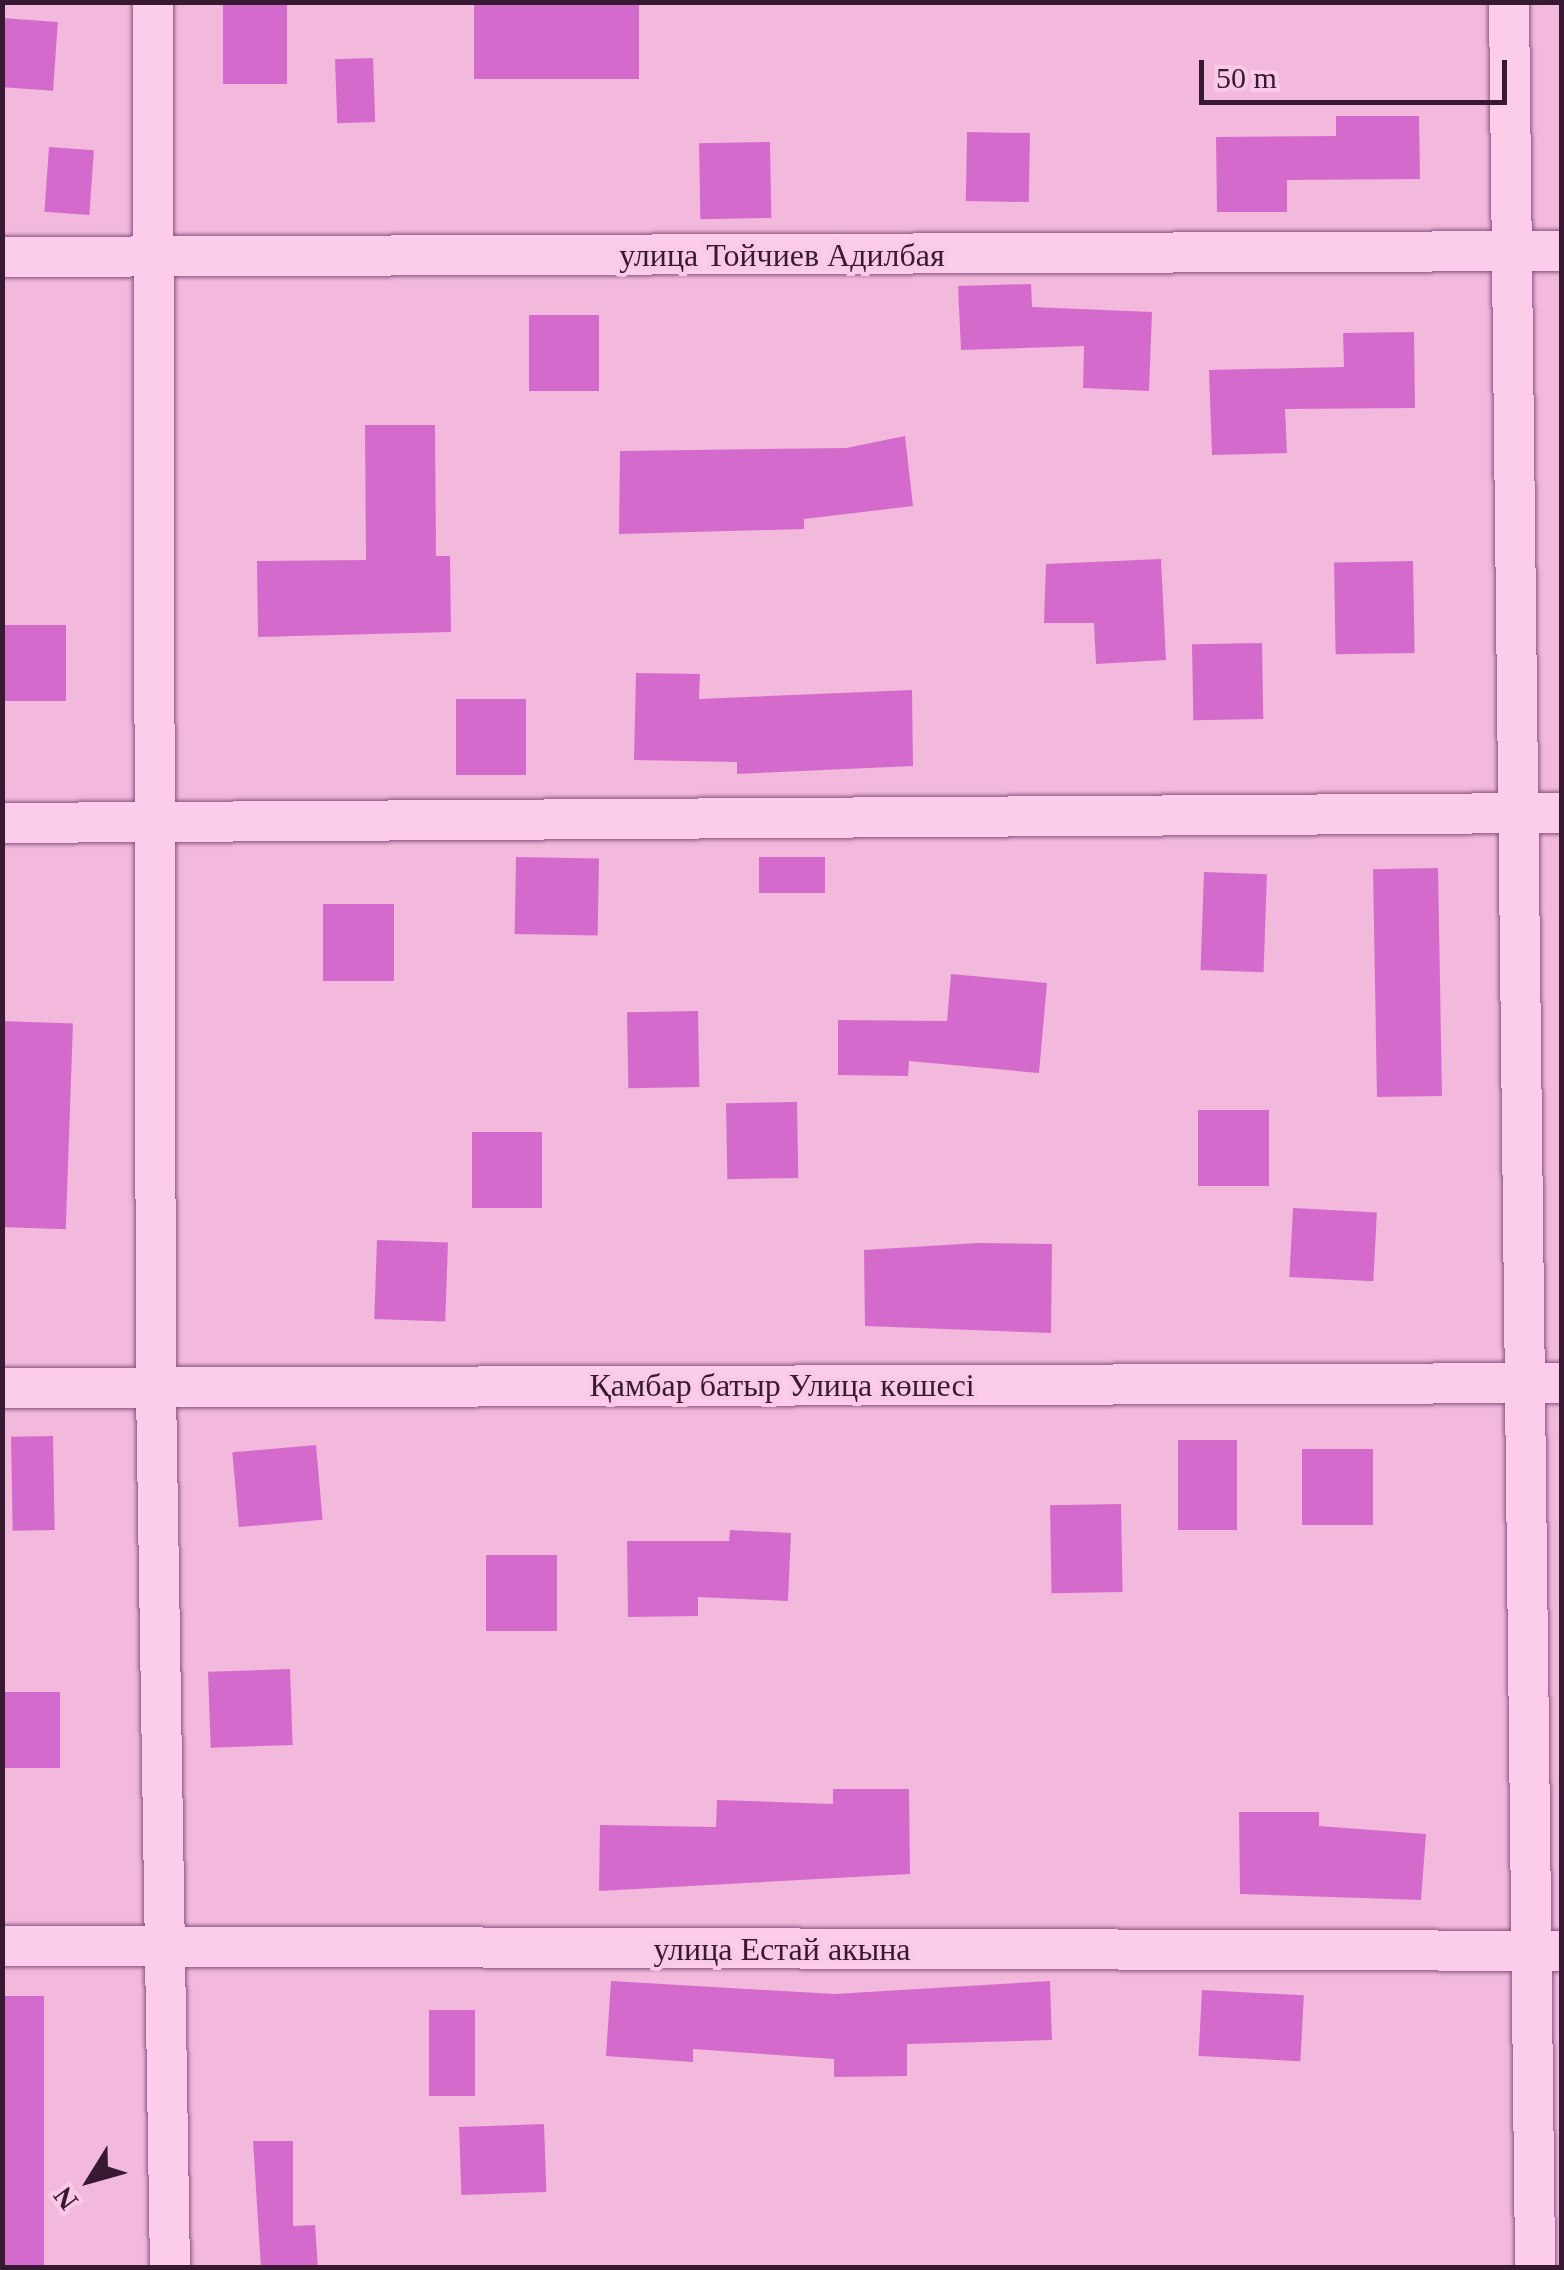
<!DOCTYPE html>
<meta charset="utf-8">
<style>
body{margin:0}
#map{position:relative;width:1564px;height:2270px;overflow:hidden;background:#f2b9dd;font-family:"Times New Roman",serif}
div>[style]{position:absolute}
.building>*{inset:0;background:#d46bcc;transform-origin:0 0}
.roads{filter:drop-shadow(0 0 2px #89527f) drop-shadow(0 0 2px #89527f)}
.minor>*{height:40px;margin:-20px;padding:0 20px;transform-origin:20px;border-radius:20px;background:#fccdeb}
span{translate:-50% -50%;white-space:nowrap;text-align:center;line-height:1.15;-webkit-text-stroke:8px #f9c9e7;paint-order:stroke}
.street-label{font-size:32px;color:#371932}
.frame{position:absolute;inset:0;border:5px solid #371932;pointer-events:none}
.north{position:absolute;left:40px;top:2130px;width:100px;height:100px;-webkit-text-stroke:8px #f9c9e7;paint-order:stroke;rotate:233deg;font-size:28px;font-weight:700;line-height:40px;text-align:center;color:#371932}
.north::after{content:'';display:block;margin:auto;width:35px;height:45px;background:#371932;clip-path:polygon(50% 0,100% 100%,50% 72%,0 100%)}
.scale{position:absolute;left:1199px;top:60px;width:308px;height:45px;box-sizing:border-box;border:5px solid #371932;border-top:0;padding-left:12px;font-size:30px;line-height:35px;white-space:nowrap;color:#371932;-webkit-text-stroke:8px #f9c9e7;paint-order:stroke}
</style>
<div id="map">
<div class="building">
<div style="left:223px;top:4px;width:64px;height:80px"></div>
<div style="left:639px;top:4px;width:75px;height:165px;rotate:90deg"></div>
<div style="left:2px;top:18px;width:56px;height:69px;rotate:4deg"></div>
<div style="left:373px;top:58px;width:64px;height:38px;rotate:88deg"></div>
<div style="clip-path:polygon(1336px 116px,1419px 116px,1420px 179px,1287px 180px,1287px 212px,1217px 212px,1216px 137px,1336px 136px)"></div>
<div style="left:967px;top:132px;width:63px;height:69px;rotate:1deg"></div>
<div style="left:770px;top:142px;width:76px;height:71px;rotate:89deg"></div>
<div style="left:49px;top:147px;width:45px;height:65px;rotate:4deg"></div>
<div style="clip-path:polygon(1031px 284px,1032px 307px,1152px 312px,1149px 391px,1083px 388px,1084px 346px,961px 350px,958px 286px)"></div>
<div style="left:529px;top:315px;width:70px;height:76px"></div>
<div style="clip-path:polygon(1414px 332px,1415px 408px,1285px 409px,1287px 453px,1212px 455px,1209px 370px,1344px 367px,1343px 333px)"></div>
<div style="clip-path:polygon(365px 425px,435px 425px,436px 556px,450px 556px,451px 632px,258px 637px,257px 561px,366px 560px)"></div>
<div style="clip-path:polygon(905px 436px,913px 506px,804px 519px,804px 529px,619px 534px,620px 451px,846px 448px)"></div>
<div style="clip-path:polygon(1161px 559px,1166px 660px,1096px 664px,1094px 623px,1044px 623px,1046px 564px)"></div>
<div style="left:1413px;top:561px;width:92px;height:79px;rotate:89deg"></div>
<div style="left:66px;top:625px;width:76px;height:64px;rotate:90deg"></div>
<div style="left:1262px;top:643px;width:76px;height:70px;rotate:89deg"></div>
<div style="clip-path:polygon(636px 673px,700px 674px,699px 699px,912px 690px,913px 766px,737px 774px,737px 762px,634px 760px)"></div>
<div style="left:456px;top:699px;width:70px;height:76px"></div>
<div style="left:516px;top:857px;width:83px;height:77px;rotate:1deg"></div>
<div style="left:825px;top:857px;width:36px;height:66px;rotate:90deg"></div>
<div style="left:1438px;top:868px;width:228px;height:65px;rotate:89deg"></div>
<div style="left:1204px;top:872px;width:63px;height:98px;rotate:2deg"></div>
<div style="left:323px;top:904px;width:71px;height:77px"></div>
<div style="clip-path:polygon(951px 974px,1047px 983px,1039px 1073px,909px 1061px,908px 1076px,838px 1075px,838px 1020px,947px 1021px)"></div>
<div style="left:698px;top:1011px;width:76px;height:71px;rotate:89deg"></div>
<div style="left:2px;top:1021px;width:71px;height:206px;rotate:2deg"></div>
<div style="left:797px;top:1102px;width:76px;height:71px;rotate:89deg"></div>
<div style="left:1198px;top:1110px;width:71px;height:76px"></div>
<div style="left:472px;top:1132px;width:70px;height:76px"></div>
<div style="left:1293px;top:1208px;width:84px;height:69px;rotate:3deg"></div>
<div style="left:377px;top:1240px;width:71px;height:79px;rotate:2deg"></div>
<div style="clip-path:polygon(978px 1243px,1052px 1244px,1051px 1333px,865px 1326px,864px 1250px)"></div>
<div style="left:53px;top:1436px;width:94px;height:42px;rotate:89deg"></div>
<div style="left:1178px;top:1440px;width:59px;height:90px"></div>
<div style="left:316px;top:1445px;width:75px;height:84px;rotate:85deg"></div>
<div style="left:1302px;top:1449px;width:71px;height:76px"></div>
<div style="left:1121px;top:1504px;width:88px;height:71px;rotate:89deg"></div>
<div style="clip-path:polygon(730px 1530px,791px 1533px,788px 1601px,698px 1597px,698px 1616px,628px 1617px,627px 1541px,729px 1541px)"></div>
<div style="left:557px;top:1555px;width:76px;height:71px;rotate:90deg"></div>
<div style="left:290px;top:1669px;width:76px;height:82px;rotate:88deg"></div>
<div style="left:2px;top:1692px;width:58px;height:76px"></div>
<div style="clip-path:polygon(833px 1789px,909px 1789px,910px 1874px,599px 1891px,600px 1825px,716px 1827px,717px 1800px,833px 1804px)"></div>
<div style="clip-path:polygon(1239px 1812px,1319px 1812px,1319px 1826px,1426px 1834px,1421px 1900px,1240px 1894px)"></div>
<div style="clip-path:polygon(611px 1981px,834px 1994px,1050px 1981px,1052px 2040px,907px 2044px,907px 2076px,834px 2077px,834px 2059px,693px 2049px,693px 2062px,606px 2056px)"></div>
<div style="left:1202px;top:1990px;width:102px;height:66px;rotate:3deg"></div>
<div style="left:2px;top:1996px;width:42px;height:272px"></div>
<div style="left:429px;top:2010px;width:46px;height:86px"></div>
<div style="left:544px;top:2124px;width:68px;height:85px;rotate:88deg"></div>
<div style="clip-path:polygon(253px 2141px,293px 2141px,293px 2226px,315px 2225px,318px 2268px,261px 2268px)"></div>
</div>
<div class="roads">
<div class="minor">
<div style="left:153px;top:2px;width:1385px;rotate:89.88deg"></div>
<div style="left:156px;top:1387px;width:881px;rotate:89.09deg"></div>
<div style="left:1509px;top:2px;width:2266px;rotate:89.34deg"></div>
<div style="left:2px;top:257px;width:1560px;rotate:-0.22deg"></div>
<div style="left:2px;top:823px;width:1560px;rotate:-0.37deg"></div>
<div style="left:2px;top:1388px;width:1560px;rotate:-0.18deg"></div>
<div style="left:2px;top:1946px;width:1560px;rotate:0.18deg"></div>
</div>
</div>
<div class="street-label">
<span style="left:782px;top:255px">улица Тойчиев Адилбая</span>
<span style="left:782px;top:1385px">Қамбар батыр Улица көшесі</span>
<span style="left:782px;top:1949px">улица Естай акына</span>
</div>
<div class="frame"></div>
<div class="north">N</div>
<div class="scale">50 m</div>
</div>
